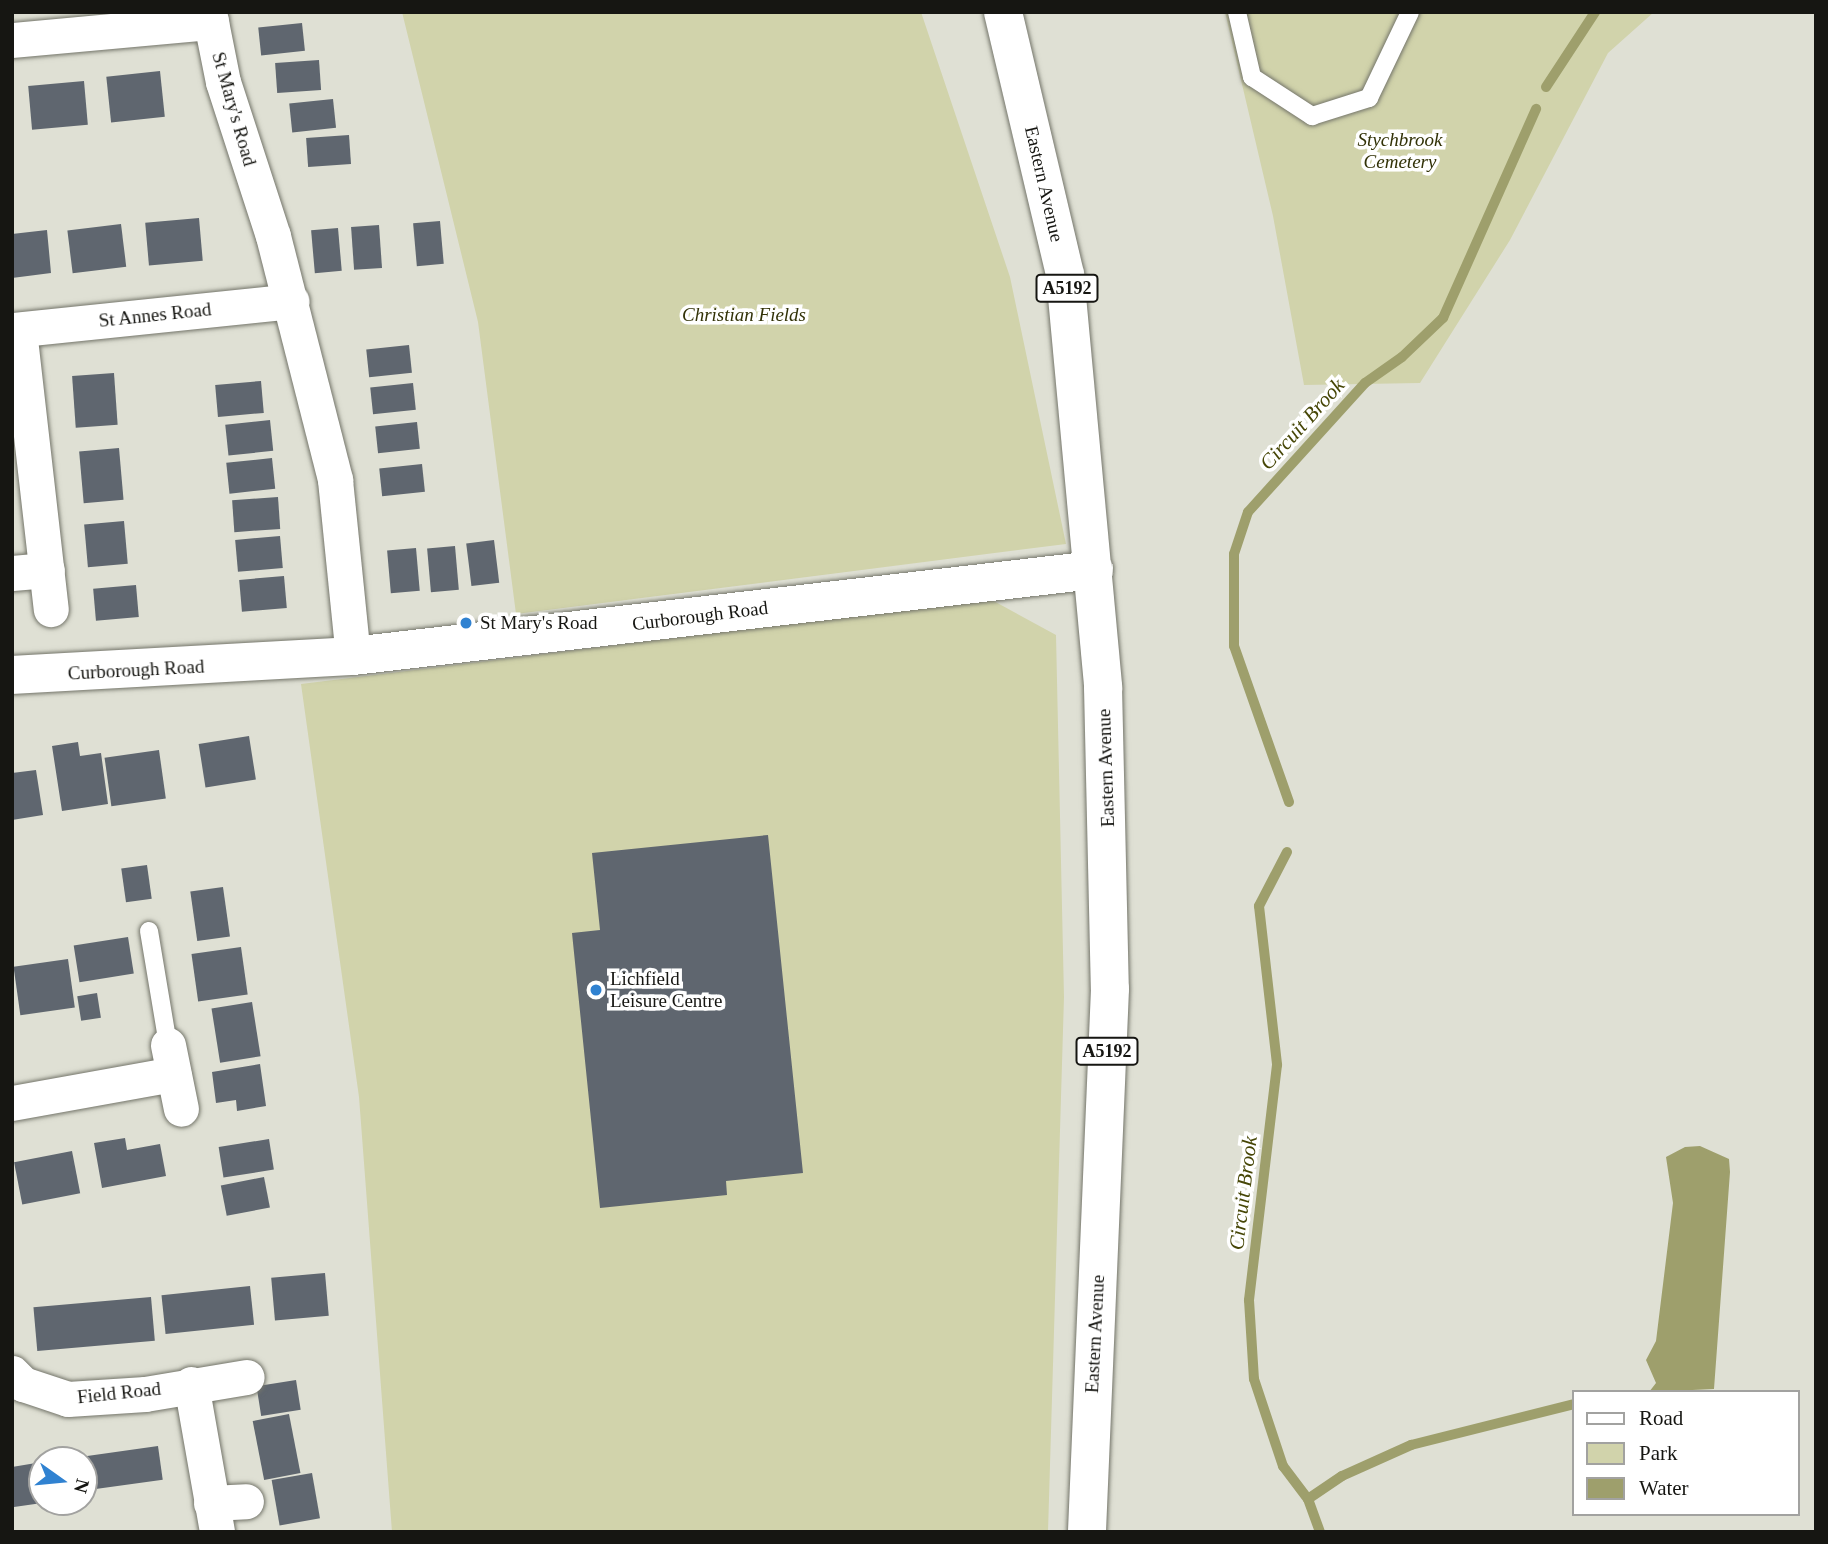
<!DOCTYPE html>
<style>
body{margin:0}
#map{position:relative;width:1828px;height:1544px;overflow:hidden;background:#dfe0d4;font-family:"Times New Roman",serif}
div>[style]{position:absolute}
.green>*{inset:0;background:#d1d3ab}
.water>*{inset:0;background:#9e9f6c}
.stream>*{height:10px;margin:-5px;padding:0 5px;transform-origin:5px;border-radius:5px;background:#9e9f6c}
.building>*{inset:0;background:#5f666f;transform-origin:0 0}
.roads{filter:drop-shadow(0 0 2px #74756a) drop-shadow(0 0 2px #74756a)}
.lane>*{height:18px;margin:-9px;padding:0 9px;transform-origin:9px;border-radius:9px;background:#fff}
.street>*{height:35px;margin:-17.5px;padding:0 17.5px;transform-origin:17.5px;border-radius:17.5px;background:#fff}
.secondary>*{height:38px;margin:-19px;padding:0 19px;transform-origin:19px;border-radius:19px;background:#fff}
.highway>*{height:38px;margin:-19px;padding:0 19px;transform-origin:19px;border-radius:19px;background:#fff}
.dots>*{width:19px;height:19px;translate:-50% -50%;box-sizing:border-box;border:4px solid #fff;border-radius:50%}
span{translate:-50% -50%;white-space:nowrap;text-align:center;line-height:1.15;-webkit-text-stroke:7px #fff;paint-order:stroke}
.shield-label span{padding:2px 5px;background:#fff;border:2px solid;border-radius:5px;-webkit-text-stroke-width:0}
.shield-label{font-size:18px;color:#161612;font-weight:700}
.street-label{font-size:19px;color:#161612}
.park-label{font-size:19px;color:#323207;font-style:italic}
.poi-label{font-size:19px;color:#161612}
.left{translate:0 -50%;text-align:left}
.water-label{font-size:21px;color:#464606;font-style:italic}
.frame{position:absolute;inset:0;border:14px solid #161612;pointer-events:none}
.legend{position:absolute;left:1572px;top:1390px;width:228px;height:126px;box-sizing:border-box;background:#fff;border:2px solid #a2a2a0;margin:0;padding:9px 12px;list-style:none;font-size:21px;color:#161612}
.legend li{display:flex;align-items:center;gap:14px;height:35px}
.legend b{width:35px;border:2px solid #a2a2a0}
.north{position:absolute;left:28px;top:1446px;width:70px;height:70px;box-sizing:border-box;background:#fff;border:2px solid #a2a2a0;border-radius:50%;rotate:105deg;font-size:19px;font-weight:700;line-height:28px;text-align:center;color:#161612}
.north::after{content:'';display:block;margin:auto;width:24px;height:32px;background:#3082d1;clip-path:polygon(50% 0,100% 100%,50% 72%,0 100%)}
</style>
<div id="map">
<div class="green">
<div style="clip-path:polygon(402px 12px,921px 12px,1010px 277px,1066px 544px,516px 614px,478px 322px)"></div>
<div style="clip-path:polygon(1225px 12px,1654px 12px,1608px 53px,1510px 240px,1420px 383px,1304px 385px,1273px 216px)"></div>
<div style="clip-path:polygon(990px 599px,1056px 635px,1064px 997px,1048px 1532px,392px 1532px,359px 1097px,301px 684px)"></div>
</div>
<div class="water">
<div style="clip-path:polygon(1700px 1146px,1729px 1159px,1730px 1172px,1714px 1389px,1649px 1392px,1656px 1383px,1646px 1360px,1656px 1341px,1673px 1203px,1666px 1157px,1685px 1147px)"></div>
</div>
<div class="stream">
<div style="left:1546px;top:87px;width:90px;rotate:-56.8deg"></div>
<div style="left:1289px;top:802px;width:165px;rotate:-109.4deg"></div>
<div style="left:1234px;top:646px;width:92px;rotate:-90deg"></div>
<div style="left:1234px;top:554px;width:44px;rotate:-71.6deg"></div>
<div style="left:1248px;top:512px;width:174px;rotate:-47.8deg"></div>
<div style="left:1365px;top:383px;width:45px;rotate:-35.1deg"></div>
<div style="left:1402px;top:357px;width:57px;rotate:-43.6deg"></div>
<div style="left:1443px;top:318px;width:229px;rotate:-66deg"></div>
<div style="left:1287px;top:852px;width:61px;rotate:117.4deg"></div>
<div style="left:1259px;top:906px;width:160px;rotate:83.5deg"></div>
<div style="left:1277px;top:1065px;width:237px;rotate:96.8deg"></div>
<div style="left:1249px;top:1300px;width:79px;rotate:86.4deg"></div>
<div style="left:1254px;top:1379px;width:92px;rotate:71.6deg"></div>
<div style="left:1283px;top:1466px;width:41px;rotate:52.9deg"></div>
<div style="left:1308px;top:1499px;width:35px;rotate:70deg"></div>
<div style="left:1308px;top:1499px;width:41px;rotate:-34.1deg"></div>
<div style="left:1342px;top:1476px;width:76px;rotate:-24.2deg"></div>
<div style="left:1411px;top:1445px;width:168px;rotate:-14.1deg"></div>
</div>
<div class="building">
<div style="left:302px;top:23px;width:28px;height:44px;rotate:84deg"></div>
<div style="left:319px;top:60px;width:30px;height:44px;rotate:86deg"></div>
<div style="left:160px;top:71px;width:46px;height:54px;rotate:84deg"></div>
<div style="left:84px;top:81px;width:44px;height:56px;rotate:85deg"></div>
<div style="left:333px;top:99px;width:29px;height:44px;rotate:84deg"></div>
<div style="left:349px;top:135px;width:29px;height:43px;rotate:86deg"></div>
<div style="left:199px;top:218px;width:43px;height:54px;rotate:85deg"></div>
<div style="left:440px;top:221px;width:43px;height:27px;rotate:85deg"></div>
<div style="left:121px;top:224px;width:43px;height:54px;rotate:83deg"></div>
<div style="left:379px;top:225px;width:43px;height:28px;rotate:86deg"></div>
<div style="left:338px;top:228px;width:43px;height:27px;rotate:85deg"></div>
<div style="clip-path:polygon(47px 230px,51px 273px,12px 278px,12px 234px)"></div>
<div style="left:409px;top:345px;width:28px;height:43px;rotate:84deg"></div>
<div style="left:114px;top:373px;width:52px;height:42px;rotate:86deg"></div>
<div style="left:261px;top:381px;width:32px;height:46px;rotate:85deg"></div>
<div style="left:413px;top:383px;width:27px;height:43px;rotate:84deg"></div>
<div style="left:270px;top:420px;width:31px;height:45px;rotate:84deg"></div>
<div style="left:417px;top:422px;width:27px;height:42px;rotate:84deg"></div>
<div style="left:119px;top:448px;width:52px;height:40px;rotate:85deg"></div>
<div style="left:272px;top:458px;width:31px;height:46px;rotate:84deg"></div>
<div style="left:422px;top:464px;width:28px;height:43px;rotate:84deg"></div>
<div style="left:278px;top:497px;width:32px;height:46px;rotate:86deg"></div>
<div style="left:124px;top:521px;width:43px;height:40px;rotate:85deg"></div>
<div style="left:280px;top:536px;width:32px;height:45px;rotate:85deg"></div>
<div style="left:494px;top:540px;width:43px;height:28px;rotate:83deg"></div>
<div style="left:455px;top:546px;width:44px;height:28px;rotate:85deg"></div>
<div style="left:416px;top:548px;width:43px;height:29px;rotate:85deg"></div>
<div style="left:284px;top:576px;width:32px;height:45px;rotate:85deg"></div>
<div style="left:136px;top:585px;width:32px;height:43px;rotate:85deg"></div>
<div style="left:249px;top:736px;width:44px;height:51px;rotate:81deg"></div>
<div style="clip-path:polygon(78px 742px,80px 756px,101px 753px,108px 804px,62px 811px,52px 746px)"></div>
<div style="left:159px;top:750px;width:49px;height:55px;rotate:82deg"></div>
<div style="clip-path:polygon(36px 770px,43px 815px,12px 820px,12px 773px)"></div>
<div style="clip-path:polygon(768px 835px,803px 1173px,726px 1181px,727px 1195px,600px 1208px,572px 933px,600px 930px,592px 853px)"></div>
<div style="left:147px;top:865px;width:34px;height:26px;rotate:82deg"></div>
<div style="left:223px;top:887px;width:50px;height:33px;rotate:82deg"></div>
<div style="left:128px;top:937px;width:37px;height:55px;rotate:81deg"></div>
<div style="left:241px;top:947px;width:48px;height:50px;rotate:82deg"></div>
<div style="left:68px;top:959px;width:49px;height:55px;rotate:82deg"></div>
<div style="left:97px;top:993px;width:25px;height:20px;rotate:81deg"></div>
<div style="left:252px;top:1002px;width:55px;height:41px;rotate:81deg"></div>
<div style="clip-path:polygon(260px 1064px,266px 1106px,237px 1111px,236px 1100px,216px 1103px,212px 1072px)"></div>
<div style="clip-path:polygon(125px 1138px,127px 1150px,160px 1144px,166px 1176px,102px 1188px,94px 1143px)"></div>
<div style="left:269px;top:1139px;width:31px;height:51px;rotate:81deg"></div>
<div style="left:72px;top:1151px;width:43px;height:59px;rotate:79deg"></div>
<div style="left:264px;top:1177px;width:31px;height:44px;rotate:79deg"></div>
<div style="left:325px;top:1273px;width:43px;height:54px;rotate:85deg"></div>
<div style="left:250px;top:1286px;width:39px;height:89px;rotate:84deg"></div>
<div style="left:151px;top:1297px;width:44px;height:118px;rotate:85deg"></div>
<div style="left:296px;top:1380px;width:30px;height:40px;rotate:81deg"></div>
<div style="left:289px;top:1414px;width:60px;height:37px;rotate:79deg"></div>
<div style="left:158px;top:1446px;width:34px;height:75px;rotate:82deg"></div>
<div style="clip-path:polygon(42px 1462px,42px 1503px,14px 1507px,12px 1467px)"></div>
<div style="left:312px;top:1473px;width:46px;height:41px;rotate:80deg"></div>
</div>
<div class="roads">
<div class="lane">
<div style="left:1237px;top:12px;width:67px;rotate:77deg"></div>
<div style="left:1252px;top:77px;width:72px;rotate:33deg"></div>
<div style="left:1312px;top:116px;width:60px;rotate:-17.5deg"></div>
<div style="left:1369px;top:98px;width:95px;rotate:-64.5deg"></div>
<div style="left:149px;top:931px;width:116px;rotate:80.5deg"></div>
</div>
<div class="street">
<div style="left:209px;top:12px;width:71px;rotate:78.7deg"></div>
<div style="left:223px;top:82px;width:162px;rotate:72deg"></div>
<div style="left:273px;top:236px;width:252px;rotate:75.7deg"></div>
<div style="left:335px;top:480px;width:177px;rotate:84.2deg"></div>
<div style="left:12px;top:40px;width:200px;rotate:-5.2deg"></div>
<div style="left:12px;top:330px;width:281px;rotate:-5.9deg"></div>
<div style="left:19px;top:330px;width:281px;rotate:83.5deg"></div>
<div style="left:12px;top:573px;width:35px;rotate:-5deg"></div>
<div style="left:168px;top:1045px;width:65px;rotate:78.5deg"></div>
<div style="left:12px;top:1103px;width:164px;rotate:-10.2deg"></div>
<div style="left:12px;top:1373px;width:16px;rotate:45deg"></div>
<div style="left:23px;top:1384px;width:47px;rotate:18.4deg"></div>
<div style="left:68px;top:1399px;width:77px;rotate:-3.7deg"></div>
<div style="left:145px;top:1394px;width:103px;rotate:-9.5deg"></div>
<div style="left:191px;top:1384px;width:150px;rotate:80deg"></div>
<div style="left:211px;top:1503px;width:35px;rotate:-3deg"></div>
</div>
<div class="secondary">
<div style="left:12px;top:675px;width:342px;rotate:-3.2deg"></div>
<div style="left:353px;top:656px;width:746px;rotate:-6.62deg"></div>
</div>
<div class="highway">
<div style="left:1003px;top:12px;width:270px;rotate:76.7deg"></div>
<div style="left:1065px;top:275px;width:414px;rotate:84.7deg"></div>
<div style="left:1103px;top:687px;width:302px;rotate:88.7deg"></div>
<div style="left:1110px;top:989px;width:543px;rotate:92.43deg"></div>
</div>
</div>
<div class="dots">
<div style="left:466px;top:623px;background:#3082d1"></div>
<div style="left:596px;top:990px;background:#3082d1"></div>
</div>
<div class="shield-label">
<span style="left:1067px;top:288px">A5192</span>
<span style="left:1107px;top:1051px">A5192</span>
</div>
<div class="street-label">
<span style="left:234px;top:109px;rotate:74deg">St Mary's Road</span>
<span style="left:1044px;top:184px;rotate:77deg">Eastern Avenue</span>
<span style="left:155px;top:315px;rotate:-6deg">St Annes Road</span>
<span style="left:700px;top:616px;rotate:-7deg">Curborough Road</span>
<span style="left:136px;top:670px;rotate:-3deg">Curborough Road</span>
<span style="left:1106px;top:768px;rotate:-92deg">Eastern Avenue</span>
<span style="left:1095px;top:1334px;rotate:-87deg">Eastern Avenue</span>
<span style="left:119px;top:1393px;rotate:-6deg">Field Road</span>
</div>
<div class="park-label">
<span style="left:1400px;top:151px">Stychbrook<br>Cemetery</span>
<span style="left:744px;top:315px">Christian Fields</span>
</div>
<div class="poi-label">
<span class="left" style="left:480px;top:623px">St Mary's Road</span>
<span class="left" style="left:610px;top:990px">Lichfield<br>Leisure Centre</span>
</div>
<div class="water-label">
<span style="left:1302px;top:424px;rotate:-48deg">Circuit Brook</span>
<span style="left:1243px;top:1193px;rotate:-83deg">Circuit Brook</span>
</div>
<div class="frame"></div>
<ul class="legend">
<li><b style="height:9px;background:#fff"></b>Road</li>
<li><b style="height:19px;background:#d1d3ab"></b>Park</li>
<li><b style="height:19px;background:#9e9f6c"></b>Water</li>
</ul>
<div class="north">N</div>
</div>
